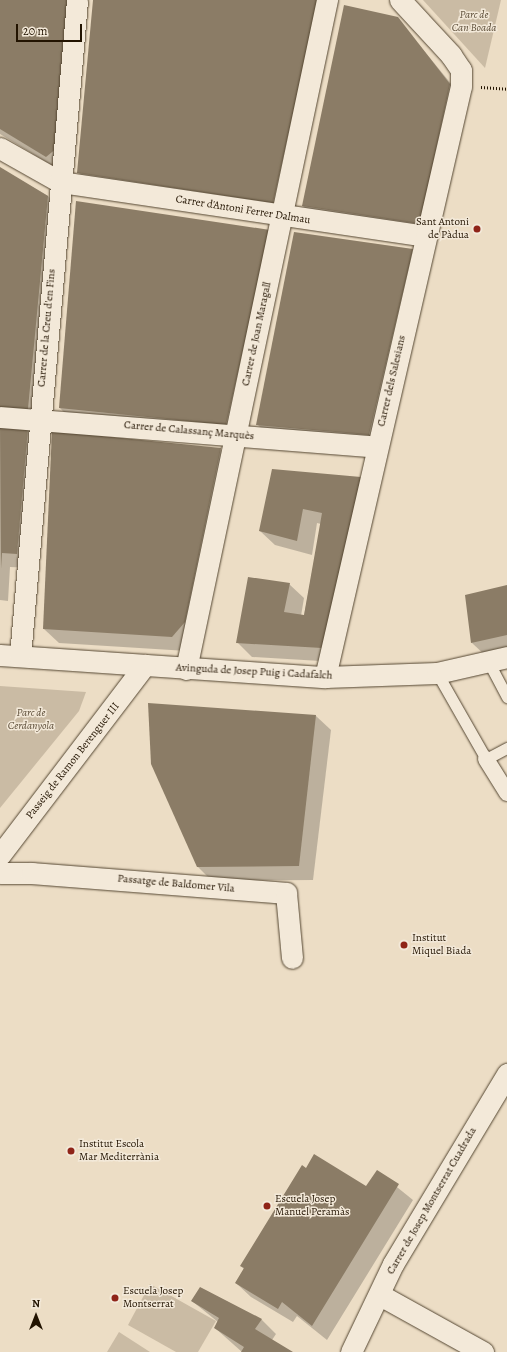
<!DOCTYPE html>
<meta charset="utf-8">
<style>
body{margin:0}
#map{position:relative;width:507px;height:1352px;overflow:hidden;background:#ecddc5;font-family:Alegreya,serif}
div>[style]{position:absolute}
.green>*{inset:0;background:#cabba4}
.shadow>*{inset:0;background:#0003}
.building>*{inset:0;background:#8b7c66}
.path>*{height:2.5px;margin-top:-1.25px;transform-origin:0;background:repeating-linear-gradient(90deg,#221300 0 1px,transparent 0 3px)}
.roads{filter:drop-shadow(0 0 1px #544631) drop-shadow(0 0 1px #544631)}
.service>*{height:11px;margin:-5.5px;padding:0 5.5px;transform-origin:5.5px;border-radius:5.5px;background:#f3e9d9}
.pedestrian>*{height:16px;margin:-8px;padding:0 8px;transform-origin:8px;border-radius:8px;background:#f3e9d9}
.minor>*{height:21px;margin:-10.5px;padding:0 10.5px;transform-origin:10.5px;border-radius:10.5px;background:#f3e9d9}
.dots>*{width:11px;height:11px;translate:-50% -50%;box-sizing:border-box;border:2px solid #f3e9d9;border-radius:50%}
span{translate:-50% -50%;white-space:nowrap;text-align:center;line-height:1.15;-webkit-text-stroke:3px #f3e9d9;paint-order:stroke}
.park-label{font-size:11px;color:#5d4e39;font-style:italic}
.street-label{font-size:11px;color:#221300}
.poi-label{font-size:11px;color:#221300}
.right{translate:-100% -50%;text-align:right}
.left{translate:0 -50%;text-align:left}
.north{position:absolute;left:16px;top:1296px;width:40px;height:40px;-webkit-text-stroke:3px #f3e9d9;paint-order:stroke;rotate:0deg;font-size:11px;font-weight:700;line-height:16px;text-align:center;color:#221300}
.north::after{content:'';display:block;margin:auto;width:14px;height:18px;background:#221300;clip-path:polygon(50% 0,100% 100%,50% 72%,0 100%)}
.scale{position:absolute;left:16px;top:24px;width:66px;height:18px;box-sizing:border-box;border:2px solid #221300;border-top:0;padding-left:5px;font-size:12px;line-height:14px;white-space:nowrap;color:#221300;-webkit-text-stroke:3px #f3e9d9;paint-order:stroke}
</style>
<div id="map">
<div class="green">
<div style="clip-path:polygon(423px 0,501px 0,485px 68px)"></div>
<div style="clip-path:polygon(0 686px,86px 692px,79px 711px,0 808px)"></div>
<div style="clip-path:polygon(150px 1284px,216px 1321px,198px 1352px,176px 1352px,128px 1325px)"></div>
<div style="clip-path:polygon(119px 1332px,150px 1352px,107px 1352px)"></div>
</div>
<div class="shadow">
<div style="clip-path:polygon(0 0,61px 171px,0 134px)"></div>
<div style="clip-path:polygon(94px 0,320px 0,287px 217px,92px 187px,78px 172px)"></div>
<div style="clip-path:polygon(345px 6px,397px 18px,462px 97px,432px 235px,314px 218px,303px 206px)"></div>
<div style="clip-path:polygon(0 168px,48px 196px,62px 211px,43px 424px,0 421px)"></div>
<div style="clip-path:polygon(269px 231px,241px 439px,74px 423px,60px 408px)"></div>
<div style="clip-path:polygon(412px 250px,383px 449px,272px 439px,257px 424px)"></div>
<div style="clip-path:polygon(0 427px,27px 429px,42px 443px,31px 568px,10px 567px,8px 601px,0 600px)"></div>
<div style="clip-path:polygon(220px 449px,235px 464px,187px 651px,59px 643px,44px 629px)"></div>
<div style="clip-path:polygon(361px 478px,337px 662px,252px 657px,237px 642px,289px 584px,304px 598px,301px 616px,304px 616px,321px 524px,317px 523px,312px 555px,275px 545px,260px 531px)"></div>
<div style="clip-path:polygon(507px 586px,507px 652px,487px 657px,472px 643px)"></div>
<div style="clip-path:polygon(149px 704px,316px 716px,331px 730px,313px 880px,212px 881px,197px 866px)"></div>
<div style="clip-path:polygon(377px 1171px,413px 1200px,327px 1340px,297px 1316px,293px 1322px,251px 1297px,236px 1283px,244px 1269px,241px 1266px,366px 1188px)"></div>
<div style="clip-path:polygon(201px 1288px,262px 1320px,276px 1334px,272px 1340px,291px 1352px,242px 1352px,215px 1328px,218px 1322px,192px 1301px)"></div>
</div>
<div class="building">
<div style="clip-path:polygon(0 0,70px 0,57px 148px,46px 157px,0 129px)"></div>
<div style="clip-path:polygon(93px 0,318px 0,273px 203px,77px 173px)"></div>
<div style="clip-path:polygon(344px 5px,398px 17px,450px 84px,420px 224px,302px 206px)"></div>
<div style="clip-path:polygon(0 167px,48px 196px,28px 409px,0 407px)"></div>
<div style="clip-path:polygon(76px 201px,270px 230px,226px 425px,59px 408px)"></div>
<div style="clip-path:polygon(294px 232px,413px 249px,369px 435px,256px 425px)"></div>
<div style="clip-path:polygon(0 426px,28px 428px,17px 554px,2px 553px,1px 569px)"></div>
<div style="clip-path:polygon(52px 431px,221px 448px,185px 622px,172px 637px,43px 629px)"></div>
<div style="clip-path:polygon(272px 469px,361px 477px,322px 648px,236px 643px,248px 577px,290px 583px,284px 612px,304px 615px,322px 513px,303px 509px,297px 541px,259px 531px)"></div>
<div style="clip-path:polygon(507px 585px,507px 635px,471px 643px,465px 595px)"></div>
<div style="clip-path:polygon(148px 703px,316px 715px,299px 866px,197px 867px,151px 764px)"></div>
<div style="clip-path:polygon(314px 1154px,366px 1186px,377px 1170px,399px 1184px,312px 1326px,282px 1302px,278px 1309px,235px 1283px,244px 1268px,240px 1266px,302px 1165px,306px 1168px)"></div>
<div style="clip-path:polygon(200px 1287px,262px 1319px,255px 1329px,293px 1352px,241px 1352px,244px 1347px,214px 1328px,219px 1318px,191px 1301px)"></div>
</div>
<div class="path">
<div style="left:481px;top:87px;width:26px;rotate:4deg"></div>
</div>
<div class="roads">
<div class="service">
<div style="left:488px;top:661px;width:41px;rotate:62.2deg"></div>
<div style="left:437px;top:673px;width:99px;rotate:60.3deg"></div>
<div style="left:486px;top:759px;width:24px;rotate:-28deg"></div>
</div>
<div class="pedestrian">
<div style="left:486px;top:759px;width:40px;rotate:58deg"></div>
</div>
<div class="minor">
<div style="left:0;top:148px;width:69px;rotate:29.5deg"></div>
<div style="left:60px;top:182px;width:369px;rotate:8.4deg"></div>
<div style="left:0;top:417px;width:378px;rotate:4.5deg"></div>
<div style="left:0;top:655px;width:326px;rotate:3.9deg"></div>
<div style="left:325px;top:677px;width:112px;rotate:-2deg"></div>
<div style="left:437px;top:673px;width:72px;rotate:-12.9deg"></div>
<div style="left:20px;top:656px;width:658px;rotate:-85.03deg"></div>
<div style="left:186px;top:669px;width:684px;rotate:-78.1deg"></div>
<div style="left:325px;top:677px;width:606px;rotate:-77.04deg"></div>
<div style="left:461px;top:86px;width:16px;rotate:-90deg"></div>
<div style="left:461px;top:70px;width:18px;rotate:-124deg"></div>
<div style="left:451px;top:55px;width:75px;rotate:-132.8deg"></div>
<div style="left:0;top:855px;width:239px;rotate:-52.7deg"></div>
<div style="left:0;top:873px;width:32px"></div>
<div style="left:32px;top:873px;width:255px;rotate:4.5deg"></div>
<div style="left:286px;top:893px;width:65px;rotate:84.7deg"></div>
<div style="left:380px;top:1295px;width:118px;rotate:29deg"></div>
<div style="left:351px;top:1352px;width:98px;rotate:-64.5deg"></div>
<div style="left:393px;top:1264px;width:222px;rotate:-59deg"></div>
</div>
</div>
<div class="dots">
<div style="left:477px;top:229px;background:#8f2418"></div>
<div style="left:404px;top:945px;background:#8f2418"></div>
<div style="left:71px;top:1151px;background:#8f2418"></div>
<div style="left:267px;top:1206px;background:#8f2418"></div>
<div style="left:115px;top:1298px;background:#8f2418"></div>
</div>
<div class="park-label">
<span style="left:474px;top:22px">Parc de<br>Can Boada</span>
<span style="left:31px;top:720px">Parc de<br>Cerdanyola</span>
</div>
<div class="street-label">
<span style="left:243px;top:210px;rotate:9deg">Carrer d'Antoni Ferrer Dalmau</span>
<span style="left:47px;top:328px;rotate:-85deg">Carrer de la Creu d'en Fins</span>
<span style="left:257px;top:334px;rotate:-78deg">Carrer de Joan Maragall</span>
<span style="left:392px;top:381px;rotate:-77deg">Carrer dels Salesians</span>
<span style="left:189px;top:431px;rotate:5deg">Carrer de Calassanç Marquès</span>
<span style="left:254px;top:672px;rotate:3deg">Avinguda de Josep Puig i Cadafalch</span>
<span style="left:73px;top:761px;rotate:-52deg">Passeig de Ramon Berenguer III</span>
<span style="left:176px;top:884px;rotate:5deg">Passatge de Baldomer Vila</span>
<span style="left:432px;top:1201px;rotate:-60deg">Carrer de Josep Montserrat Cuadrada</span>
</div>
<div class="poi-label">
<span class="right" style="left:469px;top:229px">Sant Antoni<br>de Pàdua</span>
<span class="left" style="left:412px;top:945px">Institut<br>Miquel Biada</span>
<span class="left" style="left:79px;top:1151px">Institut Escola<br>Mar Mediterrània</span>
<span class="left" style="left:275px;top:1206px">Escuela Josep<br>Manuel Peramàs</span>
<span class="left" style="left:123px;top:1298px">Escuela Josep<br>Montserrat</span>
</div>
<div class="north">N</div>
<div class="scale">20 m</div>
</div>
